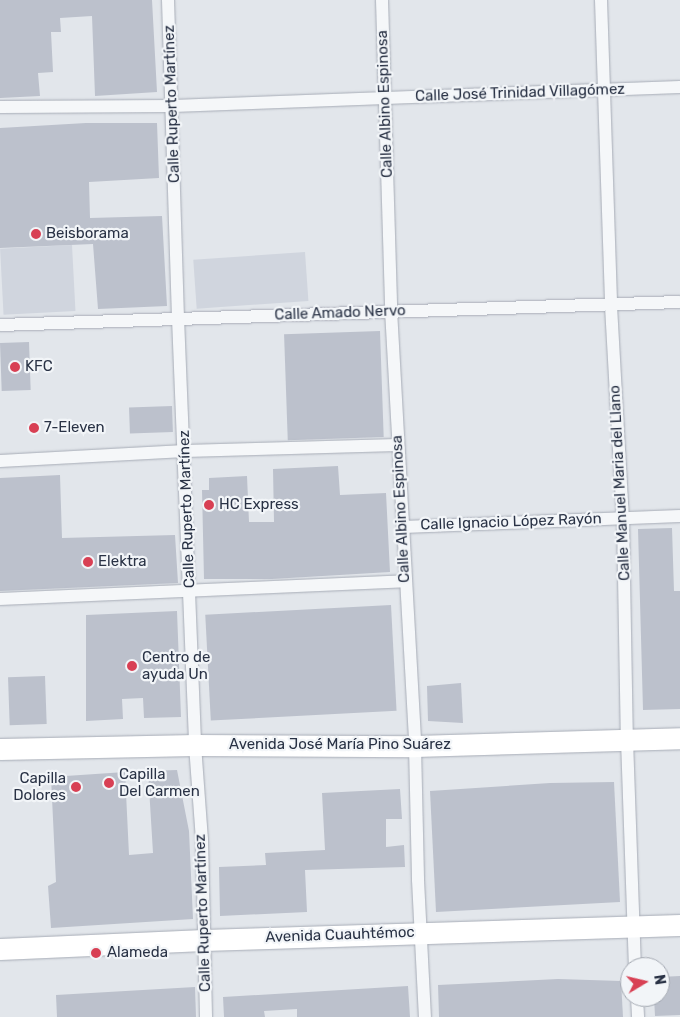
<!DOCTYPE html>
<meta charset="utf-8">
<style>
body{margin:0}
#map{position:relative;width:680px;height:1017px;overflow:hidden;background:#e2e6eb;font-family:Rubik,sans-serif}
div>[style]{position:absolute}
.built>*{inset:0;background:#d0d5de;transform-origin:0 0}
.building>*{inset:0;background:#bcc1cc;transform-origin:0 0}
.roads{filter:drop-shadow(0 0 1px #a7acb6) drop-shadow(0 0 1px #a7acb6)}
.minor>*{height:12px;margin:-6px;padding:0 6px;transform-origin:6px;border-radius:6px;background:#f5f7f9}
.trunk>*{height:21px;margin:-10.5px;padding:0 10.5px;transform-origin:10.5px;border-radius:10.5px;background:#fff}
.dots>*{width:14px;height:14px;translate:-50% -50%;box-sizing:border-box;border:2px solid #f2f5f8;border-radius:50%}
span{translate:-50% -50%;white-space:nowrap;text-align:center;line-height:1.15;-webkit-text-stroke:4.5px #f2f5f8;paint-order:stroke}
.street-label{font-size:15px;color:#293245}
.poi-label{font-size:15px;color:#293245}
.left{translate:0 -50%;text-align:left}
.right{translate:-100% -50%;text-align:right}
.north{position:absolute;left:620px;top:957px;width:50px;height:50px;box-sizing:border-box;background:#f2f5f8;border:1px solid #a2a7b0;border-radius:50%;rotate:81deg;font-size:14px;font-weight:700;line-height:20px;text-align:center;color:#293245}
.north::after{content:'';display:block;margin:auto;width:18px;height:22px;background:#d84054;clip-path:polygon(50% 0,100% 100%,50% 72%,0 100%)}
</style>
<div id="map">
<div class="built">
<div style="left:72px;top:245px;width:66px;height:72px;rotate:87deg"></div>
<div style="left:305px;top:252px;width:49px;height:112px;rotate:86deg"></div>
</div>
<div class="building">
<div style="clip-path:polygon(0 0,152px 0,157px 92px,95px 96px,92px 16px,60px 18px,61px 32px,51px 32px,53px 72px,38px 73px,40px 96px,0 98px)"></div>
<div style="clip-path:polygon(86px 123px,157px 123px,159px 178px,89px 182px,90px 218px,162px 216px,167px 306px,98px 309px,93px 244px,0 248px,0 128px)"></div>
<div style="left:380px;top:331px;width:106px;height:96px;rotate:88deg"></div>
<div style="left:29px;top:342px;width:48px;height:29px;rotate:88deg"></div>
<div style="left:172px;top:406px;width:26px;height:43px;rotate:88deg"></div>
<div style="clip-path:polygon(338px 466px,340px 495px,386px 493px,390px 572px,272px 579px,204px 579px,202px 490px,209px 490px,209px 478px,247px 476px,249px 522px,274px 522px,273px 469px)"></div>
<div style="clip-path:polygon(60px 475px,62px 538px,175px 535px,178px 583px,0 591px,0 478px)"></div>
<div style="clip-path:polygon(672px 528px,674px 591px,680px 591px,680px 709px,643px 710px,638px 529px)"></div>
<div style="left:391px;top:605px;width:106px;height:186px;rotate:87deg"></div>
<div style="clip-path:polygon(177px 611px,181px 717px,144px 718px,143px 698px,122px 699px,123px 719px,86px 721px,86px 615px)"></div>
<div style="left:45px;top:676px;width:48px;height:37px;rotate:88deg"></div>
<div style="clip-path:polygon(461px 683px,463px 723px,428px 721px,427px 686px)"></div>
<div style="clip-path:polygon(177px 770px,189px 831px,193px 919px,51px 928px,48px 886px,56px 882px,51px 777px,125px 772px,129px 855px,153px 853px,148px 771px)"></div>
<div style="clip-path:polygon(614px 782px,620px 902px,436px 912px,430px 791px,550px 783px)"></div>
<div style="clip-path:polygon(400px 789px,402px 819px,386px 819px,386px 847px,404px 845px,405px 867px,305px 870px,307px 912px,220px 916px,219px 867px,266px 865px,265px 853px,325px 850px,322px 793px)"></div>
<div style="clip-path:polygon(680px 976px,680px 1015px,655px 1016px,654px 997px,660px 997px,660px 977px)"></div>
<div style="clip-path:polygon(558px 979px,621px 981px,623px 1017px,439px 1017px,438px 985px)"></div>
<div style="clip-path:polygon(408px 986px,410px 1017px,297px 1017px,297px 1009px,264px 1011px,265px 1017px,224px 1017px,223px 997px)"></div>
<div style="clip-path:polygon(195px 987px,196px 1017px,57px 1017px,56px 995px)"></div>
</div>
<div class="roads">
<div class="minor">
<div style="left:168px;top:0;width:318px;rotate:88.2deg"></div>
<div style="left:178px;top:318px;width:427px;rotate:87.7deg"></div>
<div style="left:195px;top:745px;width:95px;rotate:85.8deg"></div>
<div style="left:202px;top:840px;width:177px;rotate:88.7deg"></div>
<div style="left:382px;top:0;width:310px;rotate:88.3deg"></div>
<div style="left:391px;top:310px;width:437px;rotate:86.8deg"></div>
<div style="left:415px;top:746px;width:134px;rotate:88.7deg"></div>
<div style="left:418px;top:880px;width:137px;rotate:87.1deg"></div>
<div style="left:601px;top:0;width:306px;rotate:88.1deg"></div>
<div style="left:611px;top:306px;width:212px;rotate:86.8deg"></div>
<div style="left:623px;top:518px;width:222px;rotate:89deg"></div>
<div style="left:627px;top:740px;width:227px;rotate:88deg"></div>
<div style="left:0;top:107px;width:173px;rotate:-0.3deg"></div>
<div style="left:173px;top:106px;width:507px;rotate:-2.15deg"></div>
<div style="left:0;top:325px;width:680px;rotate:-1.94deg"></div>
<div style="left:0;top:461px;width:185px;rotate:-3.1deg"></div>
<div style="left:185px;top:451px;width:212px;rotate:-1.6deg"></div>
<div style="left:403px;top:527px;width:277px;rotate:-2.3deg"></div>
<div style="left:0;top:599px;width:405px;rotate:-2.5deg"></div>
<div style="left:637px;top:997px;width:20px;rotate:87deg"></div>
</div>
<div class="trunk">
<div style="left:0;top:749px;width:195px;rotate:-1.2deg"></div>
<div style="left:195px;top:745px;width:220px;rotate:0.3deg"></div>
<div style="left:415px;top:746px;width:265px;rotate:-1.7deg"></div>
<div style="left:0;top:949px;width:204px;rotate:-2.5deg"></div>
<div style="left:204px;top:940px;width:476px;rotate:-1.8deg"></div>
</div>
</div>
<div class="dots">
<div style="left:36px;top:234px;background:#d84054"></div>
<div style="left:15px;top:367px;background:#d84054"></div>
<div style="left:34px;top:428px;background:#d84054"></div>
<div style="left:209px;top:505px;background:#d84054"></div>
<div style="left:88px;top:562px;background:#d84054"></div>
<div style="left:132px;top:666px;background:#d84054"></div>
<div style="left:109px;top:783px;background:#d84054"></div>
<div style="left:76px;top:787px;background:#d84054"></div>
<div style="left:96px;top:953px;background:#d84054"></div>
</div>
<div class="street-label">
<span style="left:520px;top:93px;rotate:-2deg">Calle José Trinidad Villagómez</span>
<span style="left:172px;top:104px;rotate:-92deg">Calle Ruperto Martínez</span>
<span style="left:385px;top:104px;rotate:-92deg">Calle Albino Espinosa</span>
<span style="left:340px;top:313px;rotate:-2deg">Calle Amado Nervo</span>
<span style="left:620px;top:483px;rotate:-93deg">Calle Manuel Maria del Llano</span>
<span style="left:187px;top:509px;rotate:-92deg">Calle Ruperto Martínez</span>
<span style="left:401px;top:509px;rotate:-93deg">Calle Albino Espinosa</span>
<span style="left:511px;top:522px;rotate:-2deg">Calle Ignacio López Rayón</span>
<span style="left:340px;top:745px">Avenida José María Pino Suárez</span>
<span style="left:203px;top:913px;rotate:-92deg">Calle Ruperto Martínez</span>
<span style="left:340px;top:935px;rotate:-2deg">Avenida Cuauhtémoc</span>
</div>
<div class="poi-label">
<span class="left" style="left:46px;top:234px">Beisborama</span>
<span class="left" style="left:25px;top:367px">KFC</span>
<span class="left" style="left:44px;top:428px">7-Eleven</span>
<span class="left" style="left:219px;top:505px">HC Express</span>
<span class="left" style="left:98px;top:562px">Elektra</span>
<span class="left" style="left:142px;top:666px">Centro de<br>ayuda Un</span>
<span class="left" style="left:119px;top:783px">Capilla<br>Del Carmen</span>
<span class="right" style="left:66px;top:787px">Capilla<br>Dolores</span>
<span class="left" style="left:107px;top:953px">Alameda</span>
</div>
<div class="north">N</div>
</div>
